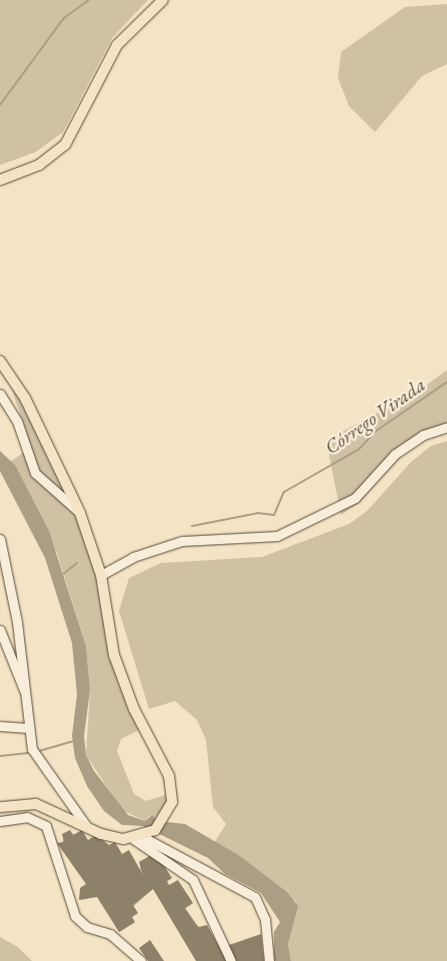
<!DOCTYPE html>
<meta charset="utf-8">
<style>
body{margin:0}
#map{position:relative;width:447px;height:961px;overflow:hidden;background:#f4e4c5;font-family:"EB Garamond",serif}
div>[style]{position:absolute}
.green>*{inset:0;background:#d0c1a5}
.water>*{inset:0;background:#ac9e84}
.shadow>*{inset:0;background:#0003}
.stream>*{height:2px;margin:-1px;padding:0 1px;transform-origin:1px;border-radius:1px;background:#ac9e84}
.building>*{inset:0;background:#8e816a}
.roads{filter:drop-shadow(0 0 1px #554936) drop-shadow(0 0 1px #554936)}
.minor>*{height:9px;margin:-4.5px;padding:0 4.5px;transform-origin:4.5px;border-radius:4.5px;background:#f8edd9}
.major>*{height:10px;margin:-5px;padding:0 5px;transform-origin:5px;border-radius:5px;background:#f4e4c5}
span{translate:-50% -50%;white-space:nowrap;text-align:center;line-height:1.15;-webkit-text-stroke:5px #f8edd9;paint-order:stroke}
.water-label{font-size:20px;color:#584c39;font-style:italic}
</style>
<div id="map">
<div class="green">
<div style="clip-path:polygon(0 0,148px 0,112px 38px,63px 132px,36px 152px,0 165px)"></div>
<div style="clip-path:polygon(447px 4px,447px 64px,422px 76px,375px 132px,349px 106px,338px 78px,341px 52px,405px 7px)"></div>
<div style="clip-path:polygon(447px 370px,447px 430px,433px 433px,404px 453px,359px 503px,341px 515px,327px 445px,332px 437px,417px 392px)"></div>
<div style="clip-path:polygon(6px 371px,81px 516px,124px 676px,147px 726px,121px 739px,117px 751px,134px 794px,146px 801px,171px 793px,157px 821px,150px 815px,145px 821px,122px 810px,86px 755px,90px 690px,86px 646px,57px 553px,11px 461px,30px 448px,29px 442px)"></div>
<div style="clip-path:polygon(447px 441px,447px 961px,291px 961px,288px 944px,296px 902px,240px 856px,214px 843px,226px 824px,213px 807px,206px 740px,197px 720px,175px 701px,149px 709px,119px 611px,129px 578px,161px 563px,262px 557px,349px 524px,367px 511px,411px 462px,431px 446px)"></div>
<div style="clip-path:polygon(0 937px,18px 947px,32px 961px,0 961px)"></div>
</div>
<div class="water">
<div style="clip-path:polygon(0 451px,15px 465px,49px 531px,86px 646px,90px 690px,84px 736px,86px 755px,94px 771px,128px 815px,145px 821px,152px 815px,157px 821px,185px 824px,240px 856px,287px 892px,298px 906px,288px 944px,291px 961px,274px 961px,274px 932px,280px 922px,261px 893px,225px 874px,208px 858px,143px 826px,122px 825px,104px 811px,87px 786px,75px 758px,72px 736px,77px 694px,72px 643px,45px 558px,0 471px)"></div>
</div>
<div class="shadow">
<div style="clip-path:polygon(70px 832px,122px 856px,140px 872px,140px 862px,158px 859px,171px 879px,166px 882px,169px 887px,177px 882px,192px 904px,185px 909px,225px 961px,198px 961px,154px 888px,133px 907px,137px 914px,131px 917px,134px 923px,120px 932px,98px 896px,81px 900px,88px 885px,59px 845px)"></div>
</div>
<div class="stream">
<div style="left:0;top:105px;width:108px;rotate:-53.7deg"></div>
<div style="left:64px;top:18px;width:31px;rotate:-36deg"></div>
<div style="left:192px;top:526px;width:67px;rotate:-11.1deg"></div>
<div style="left:258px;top:513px;width:16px;rotate:7deg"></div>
<div style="left:274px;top:515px;width:25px;rotate:-67deg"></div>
<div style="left:284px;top:492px;width:86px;rotate:-29.8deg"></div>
<div style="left:359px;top:449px;width:25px;rotate:-47deg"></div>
<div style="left:376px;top:431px;width:86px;rotate:-34.6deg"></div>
<div style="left:63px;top:574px;width:18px;rotate:-38deg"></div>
<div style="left:39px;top:751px;width:37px;rotate:-16deg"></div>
<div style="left:0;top:756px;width:28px;rotate:-6deg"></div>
</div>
<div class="building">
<div style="clip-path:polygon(70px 830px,73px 835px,82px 830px,88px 840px,96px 835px,109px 845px,115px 842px,122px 854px,129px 850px,143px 875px,139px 862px,151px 855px,159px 858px,172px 878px,167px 881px,169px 885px,178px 880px,193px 903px,185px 908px,198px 927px,207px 925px,227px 961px,196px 961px,153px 889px,133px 905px,138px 913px,132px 917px,135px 922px,119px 932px,97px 897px,79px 900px,80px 888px,86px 884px,57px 843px,64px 842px,62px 834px)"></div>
<div style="clip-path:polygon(261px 934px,264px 961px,235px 961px,229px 945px)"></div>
<div style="clip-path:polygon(150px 940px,164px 961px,148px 961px,139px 948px)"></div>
</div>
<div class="roads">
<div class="minor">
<div style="left:0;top:394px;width:32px;rotate:58deg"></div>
<div style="left:17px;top:421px;width:55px;rotate:70.9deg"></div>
<div style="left:35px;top:473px;width:57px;rotate:41.5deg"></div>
<div style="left:0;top:539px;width:85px;rotate:78.4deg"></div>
<div style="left:17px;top:622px;width:128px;rotate:83.3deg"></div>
<div style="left:32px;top:749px;width:95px;rotate:54.8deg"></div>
<div style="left:101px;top:575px;width:37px;rotate:-29deg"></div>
<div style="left:133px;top:557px;width:52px;rotate:-18.1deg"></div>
<div style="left:182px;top:541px;width:95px;rotate:-3deg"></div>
<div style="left:277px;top:536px;width:87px;rotate:-26deg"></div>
<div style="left:355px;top:498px;width:59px;rotate:-47.7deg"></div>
<div style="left:395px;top:454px;width:34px;rotate:-34deg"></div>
<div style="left:423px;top:435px;width:25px;rotate:-18deg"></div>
<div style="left:0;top:630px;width:65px;rotate:68.2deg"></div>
<div style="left:0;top:726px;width:28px;rotate:4deg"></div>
<div style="left:0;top:821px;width:27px;rotate:-8deg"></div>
<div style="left:27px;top:817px;width:21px;rotate:25deg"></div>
<div style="left:46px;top:826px;width:95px;rotate:72.1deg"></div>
<div style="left:75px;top:916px;width:16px;rotate:43deg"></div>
<div style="left:87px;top:927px;width:24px;rotate:17deg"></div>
<div style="left:110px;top:934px;width:41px;rotate:41.1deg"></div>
<div style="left:141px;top:836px;width:129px;rotate:28.2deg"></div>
<div style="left:255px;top:897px;width:24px;rotate:66deg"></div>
<div style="left:265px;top:919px;width:42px;rotate:84.6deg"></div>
<div style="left:132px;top:838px;width:74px;rotate:34.5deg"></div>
<div style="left:193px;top:880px;width:89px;rotate:64.9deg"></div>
</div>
<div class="major">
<div style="left:0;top:180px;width:42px;rotate:-21deg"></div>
<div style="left:39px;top:165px;width:33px;rotate:-38deg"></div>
<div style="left:65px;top:145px;width:113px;rotate:-62.5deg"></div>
<div style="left:117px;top:45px;width:64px;rotate:-44.4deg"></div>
<div style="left:0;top:361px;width:45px;rotate:56deg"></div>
<div style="left:25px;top:398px;width:127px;rotate:64.4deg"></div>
<div style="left:80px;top:513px;width:65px;rotate:71.3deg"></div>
<div style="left:101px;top:575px;width:81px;rotate:80.8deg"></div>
<div style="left:114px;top:655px;width:58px;rotate:69.7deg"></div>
<div style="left:134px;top:709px;width:76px;rotate:62.4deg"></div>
<div style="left:169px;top:776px;width:26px;rotate:83deg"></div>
<div style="left:172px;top:802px;width:33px;rotate:121deg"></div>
<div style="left:155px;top:830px;width:33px;rotate:164deg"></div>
<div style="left:123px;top:839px;width:23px;rotate:-167deg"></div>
<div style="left:101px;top:834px;width:72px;rotate:-155.2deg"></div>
<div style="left:36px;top:804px;width:36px;rotate:175deg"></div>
</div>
</div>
<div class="water-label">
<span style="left:375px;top:416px;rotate:-35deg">Córrego Virada</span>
</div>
</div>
